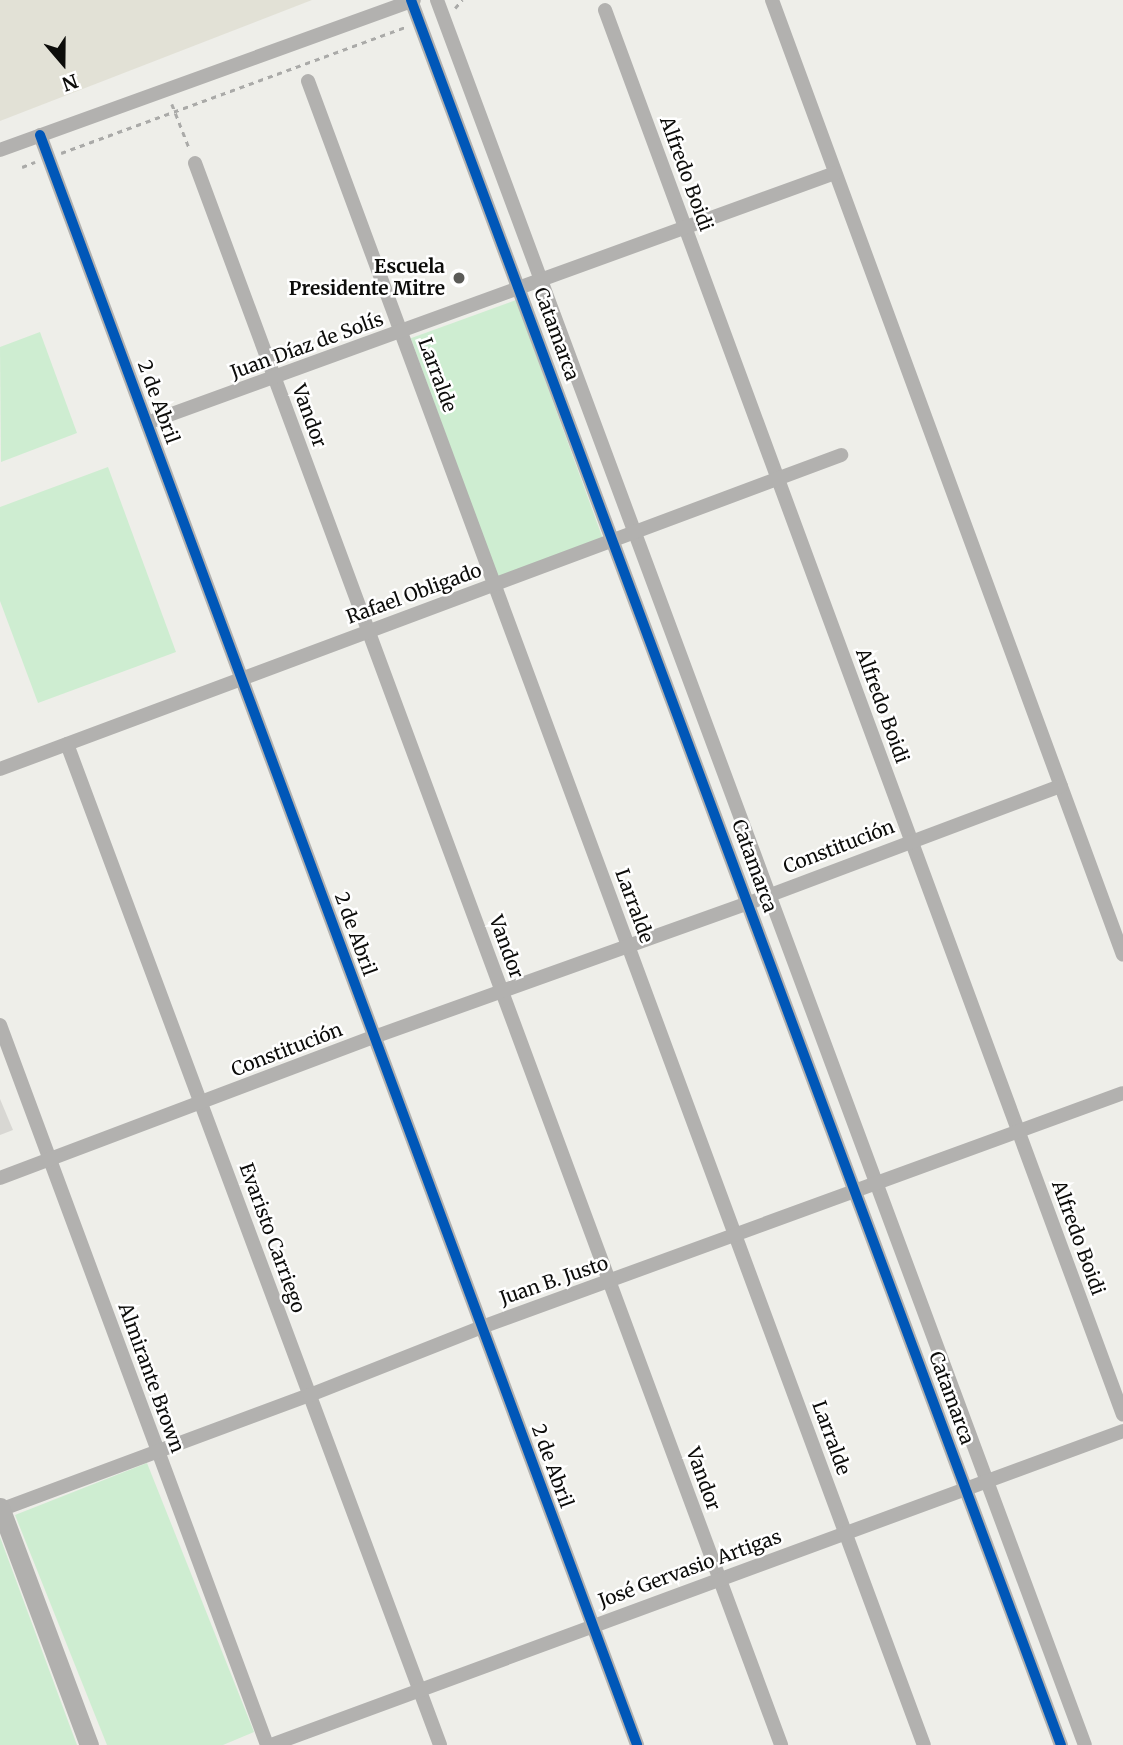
<!DOCTYPE html>
<meta charset="utf-8">
<style>
body{margin:0}
#map{position:relative;width:1123px;height:1745px;overflow:hidden;background:#eeeee9;font-family:Merriweather,serif}
div>[style]{position:absolute}
.built>*{inset:0;background:#e2e1d6}
.green>*{inset:0;background:#ceedd1;transform-origin:0 0}
.building>*{inset:0;background:#d8d7d3}
.path>*{height:2.5px;margin-top:-1.25px;transform-origin:0;background:repeating-linear-gradient(90deg,#aaaaa8 0 5px,transparent 0 10px)}
.street>*{height:14px;margin:-7px;padding:0 7px;transform-origin:7px;border-radius:7px;background:#b2b1af}
.secondary>*{height:19px;margin:-9.5px;padding:0 9.5px;transform-origin:9.5px;border-radius:9.5px;background:#b1b0ae}
.cycleway>*{height:10px;margin:-5px;padding:0 5px;transform-origin:5px;border-radius:5px;background:#0057b8}
.dots>*{width:19px;height:19px;translate:-50% -50%;box-sizing:border-box;border:4px solid #fff;border-radius:50%}
span{translate:-50% -50%;white-space:nowrap;text-align:center;line-height:1.15;-webkit-text-stroke:5px #fff;paint-order:stroke}
.street-label{font-size:19px;color:#0c0c0a}
.poi-label{font-size:19px;color:#0c0c0a;font-weight:700}
.right{translate:-100% -50%;text-align:right}
.north{position:absolute;left:28px;top:28px;width:70px;height:70px;-webkit-text-stroke:5px #fff;paint-order:stroke;rotate:160deg;font-size:19px;font-weight:700;line-height:28px;text-align:center;color:#0c0c0a}
.north::after{content:'';display:block;margin:auto;width:24px;height:32px;background:#0c0c0a;clip-path:polygon(50% 0,100% 100%,50% 72%,0 100%)}
</style>
<div id="map">
<div class="built">
<div style="clip-path:polygon(0 0,312px 0,0 121px)"></div>
</div>
<div class="green">
<div style="left:516px;top:300px;width:257px;height:112px;rotate:70deg"></div>
<div style="clip-path:polygon(40px 332px,77px 433px,1px 462px,0 347px)"></div>
<div style="clip-path:polygon(108px 467px,176px 652px,38px 703px,0 601px,0 507px)"></div>
<div style="clip-path:polygon(147px 1463px,254px 1732px,223px 1745px,107px 1745px,15px 1515px)"></div>
<div style="clip-path:polygon(0 1537px,68px 1721px,77px 1745px,0 1745px)"></div>
</div>
<div class="building">
<div style="clip-path:polygon(0 1099px,13px 1130px,0 1135px)"></div>
</div>
<div class="path">
<div style="left:455px;top:8px;width:11px;rotate:-49deg"></div>
<div style="left:172px;top:104px;width:49px;rotate:68.6deg"></div>
<div style="left:61px;top:153px;width:367px;rotate:-20.1deg"></div>
<div style="left:22px;top:167px;width:14px;rotate:-21deg"></div>
</div>
<div class="street">
<div style="left:411px;top:0;width:1862px;rotate:69.57deg"></div>
<div style="left:437px;top:0;width:1861px;rotate:69.63deg"></div>
<div style="left:772px;top:0;width:1017px;rotate:69.82deg"></div>
<div style="left:605px;top:10px;width:1497px;rotate:69.76deg"></div>
<div style="left:308px;top:81px;width:1774px;rotate:69.69deg"></div>
<div style="left:40px;top:135px;width:1717px;rotate:69.65deg"></div>
<div style="left:0;top:150px;width:440px;rotate:-19.9deg"></div>
<div style="left:195px;top:163px;width:1687px;rotate:69.67deg"></div>
<div style="left:147px;top:423px;width:732px;rotate:-19.97deg"></div>
<div style="left:67px;top:744px;width:1068px;rotate:69.56deg"></div>
<div style="left:0;top:769px;width:898px;rotate:-20.47deg"></div>
<div style="left:0;top:1025px;width:768px;rotate:69.65deg"></div>
<div style="left:0;top:1178px;width:400px;rotate:-20.7deg"></div>
<div style="left:374px;top:1037px;width:398px;rotate:-19.7deg"></div>
<div style="left:749px;top:903px;width:333px;rotate:-20.6deg"></div>
<div style="left:0;top:1510px;width:331px;rotate:-20.4deg"></div>
<div style="left:310px;top:1395px;width:185px;rotate:-21.6deg"></div>
<div style="left:482px;top:1327px;width:682px;rotate:-20.05deg"></div>
<div style="left:271px;top:1745px;width:908px;rotate:-20.23deg"></div>
</div>
<div class="secondary">
<div style="left:0;top:1507px;width:254px;rotate:69.5deg"></div>
</div>
<div class="cycleway">
<div style="left:411px;top:0;width:1862px;rotate:69.57deg"></div>
<div style="left:40px;top:135px;width:1717px;rotate:69.65deg"></div>
</div>
<div class="dots">
<div style="left:459px;top:278px;background:#5b5b58"></div>
</div>
<div class="street-label">
<span style="left:686px;top:174px;rotate:70deg">Alfredo Boidi</span>
<span style="left:556px;top:334px;rotate:70deg">Catamarca</span>
<span style="left:307px;top:346px;rotate:-20deg">Juan Díaz de Solís</span>
<span style="left:437px;top:375px;rotate:70deg">Larralde</span>
<span style="left:158px;top:402px;rotate:70deg">2 de Abril</span>
<span style="left:309px;top:416px;rotate:70deg">Vandor</span>
<span style="left:414px;top:594px;rotate:-20deg">Rafael Obligado</span>
<span style="left:882px;top:706px;rotate:70deg">Alfredo Boidi</span>
<span style="left:839px;top:847px;rotate:-21deg">Constitución</span>
<span style="left:754px;top:866px;rotate:70deg">Catamarca</span>
<span style="left:634px;top:906px;rotate:70deg">Larralde</span>
<span style="left:355px;top:934px;rotate:70deg">2 de Abril</span>
<span style="left:506px;top:947px;rotate:70deg">Vandor</span>
<span style="left:287px;top:1050px;rotate:-21deg">Constitución</span>
<span style="left:272px;top:1238px;rotate:70deg">Evaristo Carriego</span>
<span style="left:1078px;top:1238px;rotate:70deg">Alfredo Boidi</span>
<span style="left:554px;top:1281px;rotate:-19deg">Juan B. Justo</span>
<span style="left:151px;top:1378px;rotate:70deg">Almirante Brown</span>
<span style="left:951px;top:1398px;rotate:70deg">Catamarca</span>
<span style="left:831px;top:1438px;rotate:70deg">Larralde</span>
<span style="left:552px;top:1466px;rotate:70deg">2 de Abril</span>
<span style="left:703px;top:1479px;rotate:70deg">Vandor</span>
<span style="left:690px;top:1569px;rotate:-20deg">José Gervasio Artigas</span>
</div>
<div class="poi-label">
<span class="right" style="left:445px;top:278px">Escuela<br>Presidente Mitre</span>
</div>
<div class="north">N</div>
</div>
